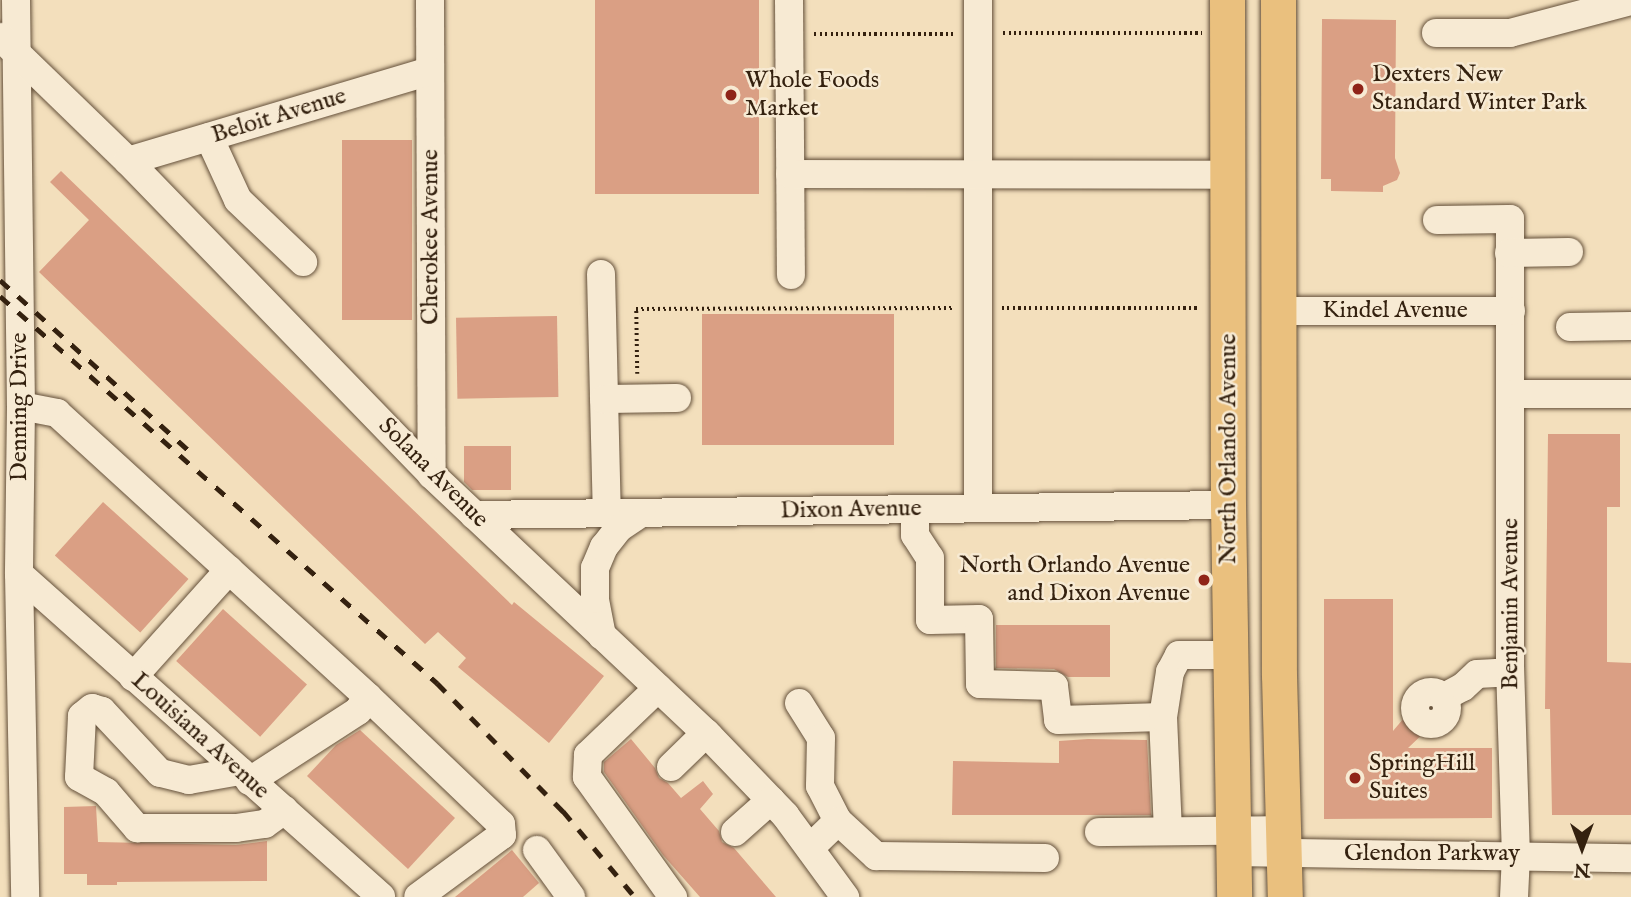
<!DOCTYPE html>
<style>
body{margin:0}
#map{position:relative;width:1631px;height:897px;overflow:hidden;background:#f3dfbc;font-family:"IM FELL English",serif}
div>[style]{position:absolute}
.building>*{inset:0;background:#da9f84;transform-origin:0 0}
.path>*{height:3.5px;margin-top:-1.75px;transform-origin:0;background:repeating-linear-gradient(90deg,#34210f 0 2px,transparent 0 5.5px)}
.roads{filter:drop-shadow(0 0 2px #64503a) drop-shadow(0 0 2px #64503a)}
.minor>*{height:28px;margin:-14px;padding:0 14px;transform-origin:14px;border-radius:14px;background:#f7ead3}
.minor>.ring{margin:-14px;padding:0;box-sizing:content-box;background:none;border:28px solid #f7ead3;border-radius:50%}
.major>*{height:35px;margin:-17.5px;padding:0 17.5px;transform-origin:17.5px;border-radius:17.5px;background:#eac07e}
.rail>*{height:5px;margin-top:-2.5px;transform-origin:0;background:repeating-linear-gradient(90deg,#34210f 0 12px,transparent 0 24px)}
.dots>*{width:19px;height:19px;translate:-50% -50%;box-sizing:border-box;border:4px solid #f7ead3;border-radius:50%}
span{translate:-50% -50%;white-space:nowrap;text-align:center;line-height:1.15;-webkit-text-stroke:5px #f7ead3;paint-order:stroke}
.poi-label{font-size:24px;color:#34210f}
.left{translate:0 -50%;text-align:left}
.right{translate:-100% -50%;text-align:right}
.street-label{font-size:24px;color:#34210f}
.north{position:absolute;left:1547px;top:813px;width:70px;height:70px;-webkit-text-stroke:5px #f7ead3;paint-order:stroke;rotate:180deg;font-size:19px;font-weight:700;line-height:28px;text-align:center;color:#34210f}
.north::after{content:'';display:block;margin:auto;width:24px;height:32px;background:#34210f;clip-path:polygon(50% 0,100% 100%,50% 72%,0 100%)}
</style>
<div id="map">
<div class="building">
<div style="left:595px;top:0;width:164px;height:194px"></div>
<div style="clip-path:polygon(1322px 19px,1396px 20px,1395px 158px,1400px 173px,1397px 180px,1383px 186px,1383px 192px,1331px 191px,1331px 179px,1321px 179px)"></div>
<div style="left:342px;top:140px;width:70px;height:180px"></div>
<div style="clip-path:polygon(61px 171px,512px 605px,514px 602px,604px 676px,549px 743px,458px 667px,466px 658px,438px 632px,425px 644px,39px 272px,89px 220px,50px 182px)"></div>
<div style="left:702px;top:314px;width:192px;height:131px"></div>
<div style="left:557px;top:316px;width:81px;height:101px;rotate:89deg"></div>
<div style="clip-path:polygon(1548px 434px,1620px 434px,1620px 507px,1607px 507px,1607px 662px,1631px 663px,1631px 815px,1552px 815px,1550px 709px,1545px 709px)"></div>
<div style="clip-path:polygon(464px 446px,511px 446px,511px 490px,472px 490px,464px 482px)"></div>
<div style="left:103px;top:502px;width:115px;height:72px;rotate:42deg"></div>
<div style="clip-path:polygon(1324px 599px,1393px 599px,1393px 731px,1409px 712px,1427px 730px,1408px 748px,1492px 748px,1492px 818px,1324px 819px)"></div>
<div style="left:223px;top:609px;width:113px;height:70px;rotate:42deg"></div>
<div style="clip-path:polygon(996px 625px,1110px 625px,1110px 677px,1068px 677px,1054px 669px,996px 668px)"></div>
<div style="clip-path:polygon(360px 730px,455px 818px,408px 869px,307px 776px,336px 745px)"></div>
<div style="clip-path:polygon(631px 739px,655px 768px,659px 778px,668px 783px,681px 798px,703px 781px,713px 794px,700px 809px,719px 831px,722px 842px,734px 848px,776px 897px,700px 897px,663px 855px,604px 772px,604px 762px)"></div>
<div style="clip-path:polygon(1088px 739px,1147px 740px,1151px 815px,952px 815px,953px 761px,1059px 763px,1059px 741px)"></div>
<div style="clip-path:polygon(96px 806px,98px 842px,236px 845px,267px 841px,267px 881px,117px 882px,117px 885px,87px 885px,87px 874px,64px 874px,64px 807px)"></div>
<div style="clip-path:polygon(512px 850px,539px 883px,523px 897px,455px 897px)"></div>
</div>
<div class="path">
<div style="left:1003px;top:33px;width:199px"></div>
<div style="left:814px;top:34px;width:139px"></div>
<div style="left:1002px;top:308px;width:198px"></div>
<div style="left:637px;top:374px;width:65px;rotate:-90.9deg"></div>
<div style="left:636px;top:309px;width:319px;rotate:-0.2deg"></div>
</div>
<div class="roads">
<div class="minor">
<div style="left:16px;top:0;width:406px;rotate:89.3deg"></div>
<div style="left:21px;top:406px;width:168px;rotate:90.7deg"></div>
<div style="left:19px;top:574px;width:323px;rotate:88.9deg"></div>
<div style="left:430px;top:0;width:475px;rotate:89.8deg"></div>
<div style="left:789px;top:0;width:275px;rotate:89.6deg"></div>
<div style="left:978px;top:0;width:508px;rotate:90deg"></div>
<div style="left:1436px;top:33px;width:74px"></div>
<div style="left:1510px;top:33px;width:125px;rotate:-14.8deg"></div>
<div style="left:0;top:37px;width:178px;rotate:44.1deg"></div>
<div style="left:128px;top:161px;width:437px;rotate:45.9deg"></div>
<div style="left:432px;top:475px;width:381px;rotate:43.3deg"></div>
<div style="left:709px;top:736px;width:110px;rotate:46.1deg"></div>
<div style="left:785px;top:815px;width:102px;rotate:53.8deg"></div>
<div style="left:209px;top:137px;width:69px;rotate:65.3deg"></div>
<div style="left:238px;top:200px;width:90px;rotate:43.6deg"></div>
<div style="left:128px;top:161px;width:315px;rotate:-16.6deg"></div>
<div style="left:790px;top:174px;width:439px;rotate:0.1deg"></div>
<div style="left:1437px;top:220px;width:73px;rotate:-0.8deg"></div>
<div style="left:1510px;top:219px;width:447px;rotate:90deg"></div>
<div style="left:1510px;top:666px;width:189px;rotate:88.2deg"></div>
<div style="left:1516px;top:855px;width:42px;rotate:92.7deg"></div>
<div style="left:1509px;top:253px;width:60px;rotate:-1deg"></div>
<div style="left:601px;top:274px;width:239px;rotate:88.6deg"></div>
<div style="left:1279px;top:311px;width:232px"></div>
<div style="left:1570px;top:327px;width:61px;rotate:-0.9deg"></div>
<div style="left:1511px;top:394px;width:120px"></div>
<div style="left:604px;top:399px;width:73px;rotate:-0.8deg"></div>
<div style="left:21px;top:406px;width:37px;rotate:11deg"></div>
<div style="left:57px;top:413px;width:421px;rotate:42.4deg"></div>
<div style="left:368px;top:697px;width:17px;rotate:126deg"></div>
<div style="left:358px;top:711px;width:129px;rotate:147.1deg"></div>
<div style="left:915px;top:509px;width:26px;rotate:90deg"></div>
<div style="left:915px;top:535px;width:27px;rotate:57deg"></div>
<div style="left:930px;top:558px;width:62px;rotate:90deg"></div>
<div style="left:930px;top:620px;width:49px;rotate:-1.2deg"></div>
<div style="left:979px;top:619px;width:65px;rotate:89.1deg"></div>
<div style="left:980px;top:684px;width:74px;rotate:1.5deg"></div>
<div style="left:1054px;top:686px;width:34px;rotate:83deg"></div>
<div style="left:1058px;top:720px;width:105px;rotate:-1.6deg"></div>
<div style="left:1163px;top:717px;width:114px;rotate:87.5deg"></div>
<div style="left:474px;top:515px;width:754px;rotate:-0.76deg"></div>
<div style="left:19px;top:574px;width:485px;rotate:41.7deg"></div>
<div style="left:602px;top:636px;width:38px;rotate:-101deg"></div>
<div style="left:595px;top:599px;width:31px;rotate:-90deg"></div>
<div style="left:595px;top:568px;width:23px;rotate:-67deg"></div>
<div style="left:604px;top:547px;width:24px;rotate:-52deg"></div>
<div style="left:619px;top:528px;width:27px;rotate:-34deg"></div>
<div style="left:133px;top:677px;width:144px;rotate:-48.1deg"></div>
<div style="left:658px;top:688px;width:97px;rotate:136.3deg"></div>
<div style="left:588px;top:755px;width:22px;rotate:93deg"></div>
<div style="left:587px;top:777px;width:148px;rotate:54.4deg"></div>
<div class="ring" style="left:1415px;top:692px;width:4px;height:4px"></div>
<div style="left:368px;top:697px;width:184px;rotate:43.7deg"></div>
<div style="left:501px;top:824px;width:11px;rotate:85deg"></div>
<div style="left:502px;top:835px;width:104px;rotate:143.6deg"></div>
<div style="left:1444px;top:697px;width:21px;rotate:-28deg"></div>
<div style="left:1463px;top:687px;width:19px;rotate:-43deg"></div>
<div style="left:1477px;top:674px;width:33px;rotate:-3deg"></div>
<div style="left:799px;top:703px;width:41px;rotate:57.8deg"></div>
<div style="left:821px;top:738px;width:48px;rotate:91.2deg"></div>
<div style="left:820px;top:786px;width:39px;rotate:63deg"></div>
<div style="left:1163px;top:717px;width:46px;rotate:-81.2deg"></div>
<div style="left:1170px;top:672px;width:19px;rotate:-62deg"></div>
<div style="left:1179px;top:655px;width:52px"></div>
<div style="left:671px;top:767px;width:49px;rotate:-44.2deg"></div>
<div style="left:240px;top:771px;width:52px;rotate:170deg"></div>
<div style="left:189px;top:780px;width:30px;rotate:-166deg"></div>
<div style="left:160px;top:773px;width:85px;rotate:-133.1deg"></div>
<div style="left:102px;top:711px;width:10px;rotate:-163deg"></div>
<div style="left:92px;top:708px;width:13px;rotate:141deg"></div>
<div style="left:82px;top:716px;width:61px;rotate:92.8deg"></div>
<div style="left:79px;top:777px;width:31px;rotate:29deg"></div>
<div style="left:106px;top:792px;width:48px;rotate:49.3deg"></div>
<div style="left:137px;top:828px;width:99px"></div>
<div style="left:236px;top:828px;width:29px;rotate:-8deg"></div>
<div style="left:265px;top:824px;width:24px;rotate:-36deg"></div>
<div style="left:735px;top:832px;width:48px;rotate:-41.6deg"></div>
<div style="left:1099px;top:832px;width:183px;rotate:-0.6deg"></div>
<div style="left:810px;top:848px;width:39px;rotate:-44deg"></div>
<div style="left:838px;top:821px;width:52px;rotate:42.6deg"></div>
<div style="left:876px;top:856px;width:169px;rotate:0.7deg"></div>
<div style="left:537px;top:850px;width:58px;rotate:54.1deg"></div>
<div style="left:1233px;top:852px;width:398px;rotate:0.9deg"></div>
</div>
<div class="major">
<div style="left:1227px;top:0;width:505px;rotate:89.89deg"></div>
<div style="left:1228px;top:505px;width:392px;rotate:89.1deg"></div>
<div style="left:1278px;top:0;width:675px;rotate:89.92deg"></div>
<div style="left:1279px;top:675px;width:222px;rotate:88.5deg"></div>
</div>
</div>
<div class="rail">
<div style="left:0;top:280px;width:255px;rotate:42.1deg"></div>
<div style="left:0;top:296px;width:584px;rotate:41.53deg"></div>
<div style="left:437px;top:683px;width:180px;rotate:45.5deg"></div>
<div style="left:563px;top:811px;width:112px;rotate:50.1deg"></div>
</div>
<div class="dots">
<div style="left:1358px;top:89px;background:#8f2418"></div>
<div style="left:731px;top:95px;background:#8f2418"></div>
<div style="left:1204px;top:580px;background:#8f2418"></div>
<div style="left:1355px;top:778px;background:#8f2418"></div>
</div>
<div class="poi-label">
<span class="left" style="left:1372px;top:89px">Dexters New<br>Standard Winter Park</span>
<span class="left" style="left:745px;top:95px">Whole Foods<br>Market</span>
<span class="right" style="left:1190px;top:580px">North Orlando Avenue<br>and Dixon Avenue</span>
<span class="left" style="left:1369px;top:778px">SpringHill<br>Suites</span>
</div>
<div class="street-label">
<span style="left:279px;top:116px;rotate:-17deg">Beloit Avenue</span>
<span style="left:431px;top:237px;rotate:-90deg">Cherokee Avenue</span>
<span style="left:1395px;top:311px">Kindel Avenue</span>
<span style="left:20px;top:407px;rotate:-90deg">Denning Drive</span>
<span style="left:1229px;top:449px;rotate:-90deg">North Orlando Avenue</span>
<span style="left:433px;top:473px;rotate:45deg">Solana Avenue</span>
<span style="left:851px;top:510px;rotate:-1deg">Dixon Avenue</span>
<span style="left:1511px;top:604px;rotate:-90deg">Benjamin Avenue</span>
<span style="left:200px;top:736px;rotate:42deg">Louisiana Avenue</span>
<span style="left:1432px;top:854px">Glendon Parkway</span>
</div>
<div class="north">N</div>
</div>
